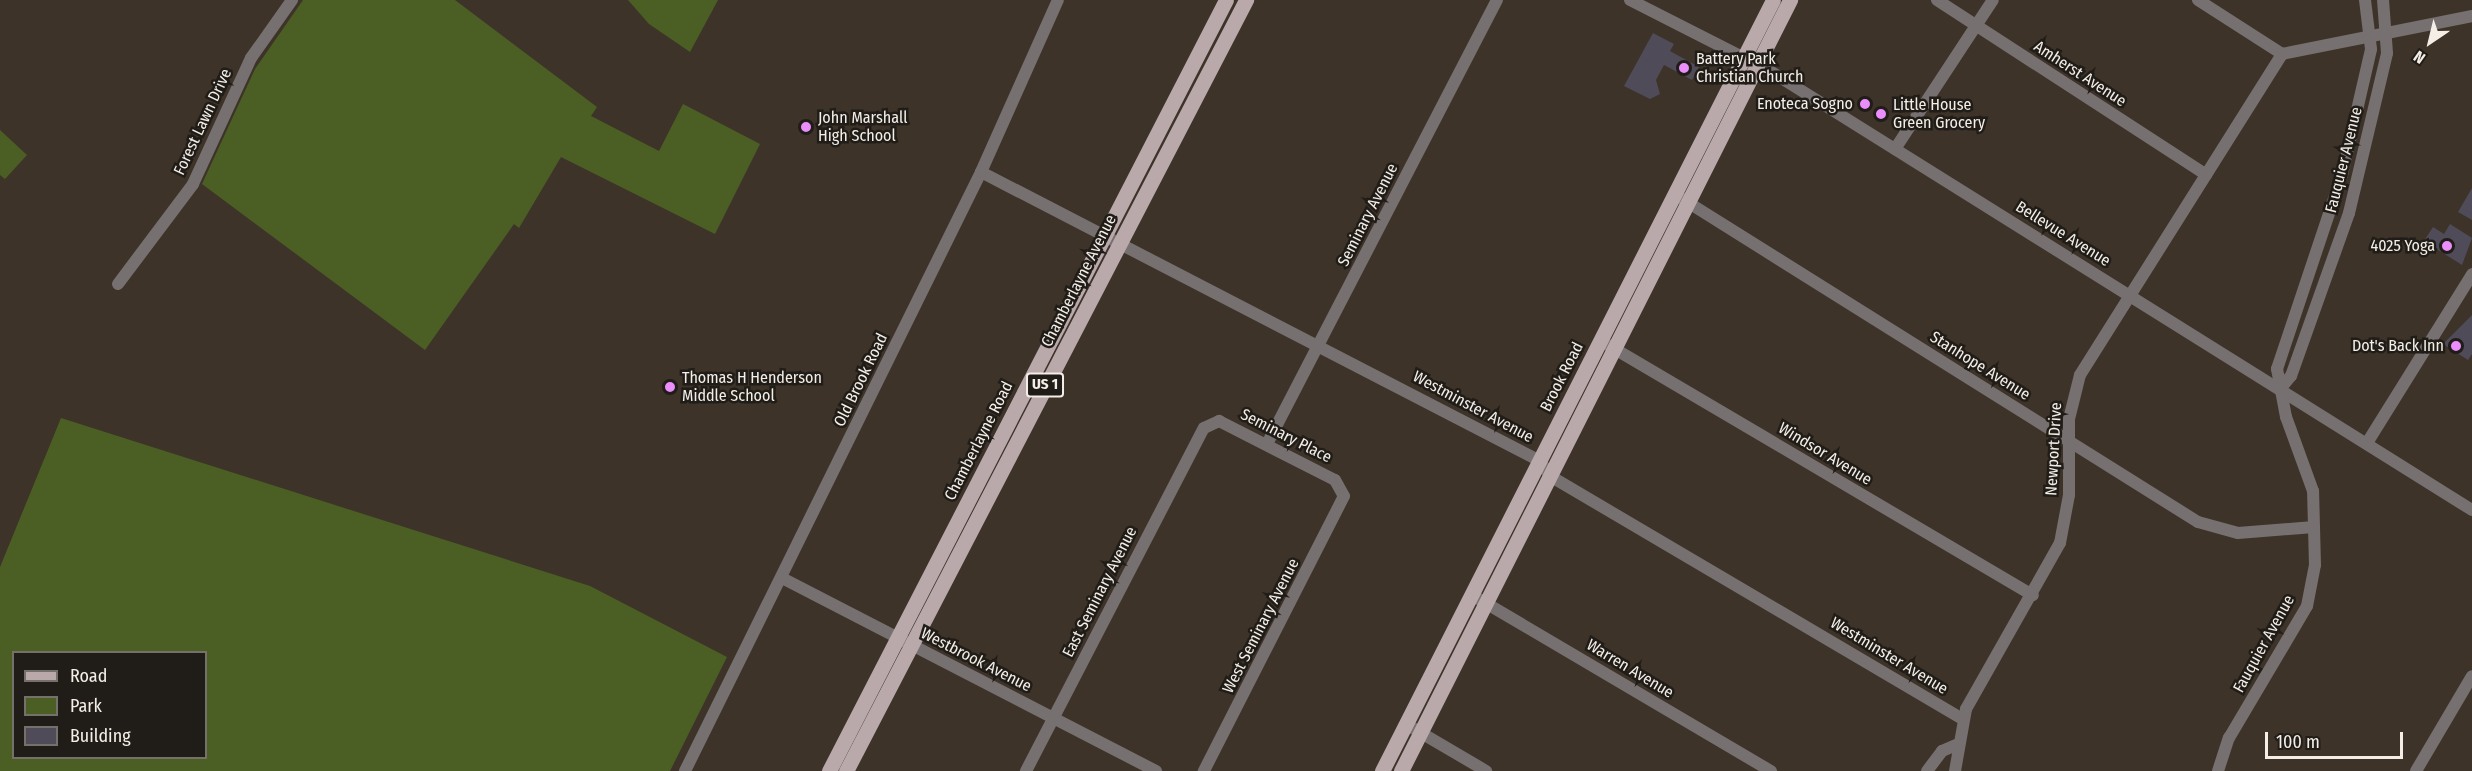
<!DOCTYPE html>
<style>
body{margin:0}
#map{position:relative;width:2472px;height:771px;overflow:hidden;background:#3d3329;font-family:"Fira Sans Condensed",sans-serif}
div>[style]{position:absolute}
.green>*{inset:0;background:#4b5f24}
.building>*{inset:0;background:#4f4b58}
.minor>*{height:12px;margin:-6px;padding:0 6px;transform-origin:6px;border-radius:6px;background:#777071}
.major>*{height:15px;margin:-7.5px;padding:0 7.5px;transform-origin:7.5px;border-radius:7.5px;background:#b9a9ab}
.dots>*{width:16px;height:16px;translate:-50% -50%;box-sizing:border-box;border:3px solid #201c17;border-radius:50%}
span{translate:-50% -50%;white-space:nowrap;text-align:center;line-height:1.15;-webkit-text-stroke:5px #201c17;paint-order:stroke}
.shield-label span{padding:2px 4px;background:#201c17;border:2px solid;border-radius:4px;-webkit-text-stroke-width:0}
.shield-label{font-size:15px;color:#f4eee7;font-weight:700}
.poi-label{font-size:16px;color:#f4eee7}
.left{translate:0 -50%;text-align:left}
.right{translate:-100% -50%;text-align:right}
.street-label{font-size:16px;color:#f4eee7}
.legend{position:absolute;left:12px;top:651px;width:195px;height:108px;box-sizing:border-box;background:#201c17;border:2px solid #75706a;margin:0;padding:8px 10px;list-style:none;font-size:18px;color:#f4eee7}
.legend li{display:flex;align-items:center;gap:12px;height:30px}
.legend b{width:30px;border:2px solid #75706a}
.north{position:absolute;left:2400px;top:12px;width:60px;height:60px;-webkit-text-stroke:4px #201c17;paint-order:stroke;rotate:215deg;font-size:16px;font-weight:700;line-height:24px;text-align:center;color:#f4eee7}
.north::after{content:'';display:block;margin:auto;width:21px;height:27px;background:#f4eee7;clip-path:polygon(50% 0,100% 100%,50% 72%,0 100%)}
.scale{position:absolute;left:2265px;top:732px;width:138px;height:27px;box-sizing:border-box;border:3px solid #f4eee7;border-top:0;padding-left:8px;font-size:18px;line-height:21px;white-space:nowrap;color:#f4eee7;-webkit-text-stroke:4px #201c17;paint-order:stroke}
</style>
<div id="map">
<div class="green">
<div style="clip-path:polygon(303px 0,455px 0,597px 107px,591px 116px,659px 151px,683px 104px,760px 144px,715px 234px,561px 157px,519px 228px,514px 224px,425px 350px,202px 184px,255px 69px)"></div>
<div style="clip-path:polygon(628px 0,718px 0,690px 52px,649px 24px)"></div>
<div style="clip-path:polygon(0 130px,27px 155px,5px 179px,0 175px)"></div>
<div style="clip-path:polygon(evenodd,61px 418px,590px 586px,727px 657px,670px 771px,0 771px,0 567px,61px 418px,14px 652px,206px 652px,206px 758px,14px 758px,14px 652px)"></div>
</div>
<div class="building">
<div style="clip-path:polygon(1653px 33px,1674px 44px,1670px 51px,1699px 67px,1692px 80px,1664px 65px,1656px 80px,1660px 94px,1650px 99px,1624px 86px)"></div>
<div style="clip-path:polygon(2472px 188px,2472px 220px,2458px 212px)"></div>
<div style="clip-path:polygon(2450px 224px,2472px 238px,2462px 265px,2424px 241px,2433px 227px,2444px 234px)"></div>
<div style="clip-path:polygon(2472px 315px,2472px 354px,2468px 360px,2443px 344px)"></div>
</div>
<div class="minor">
<div style="left:1630px;top:0;width:157px;rotate:26.9deg"></div>
<div style="left:1770px;top:71px;width:828px;rotate:32.02deg"></div>
<div style="left:1937px;top:0;width:321px;rotate:33deg"></div>
<div style="left:2198px;top:0;width:100px;rotate:32.7deg"></div>
<div style="left:2282px;top:54px;width:194px;rotate:-11.3deg"></div>
<div style="left:1895px;top:149px;width:178px;rotate:-56.7deg"></div>
<div style="left:981px;top:172px;width:629px;rotate:27.34deg"></div>
<div style="left:1540px;top:461px;width:18px;rotate:56deg"></div>
<div style="left:1550px;top:476px;width:478px;rotate:30.5deg"></div>
<div style="left:1681px;top:198px;width:610px;rotate:32.08deg"></div>
<div style="left:2198px;top:522px;width:41px;rotate:15.4deg"></div>
<div style="left:2238px;top:533px;width:76px;rotate:-4.5deg"></div>
<div style="left:118px;top:284px;width:125px;rotate:-53.1deg"></div>
<div style="left:193px;top:184px;width:139px;rotate:-65.3deg"></div>
<div style="left:251px;top:58px;width:71px;rotate:-54.7deg"></div>
<div style="left:1608px;top:345px;width:493px;rotate:30.5deg"></div>
<div style="left:2280px;top:389px;width:17px;rotate:-50deg"></div>
<div style="left:2291px;top:376px;width:173px;rotate:-70.4deg"></div>
<div style="left:2349px;top:213px;width:164px;rotate:-76.6deg"></div>
<div style="left:2387px;top:53px;width:53px;rotate:-94.3deg"></div>
<div style="left:2367px;top:443px;width:199px;rotate:-58.1deg"></div>
<div style="left:1267px;top:444px;width:500px;rotate:-62.62deg"></div>
<div style="left:782px;top:578px;width:421px;rotate:27.3deg"></div>
<div style="left:1472px;top:595px;width:347px;rotate:30.5deg"></div>
<div style="left:1406px;top:724px;width:93px;rotate:30.4deg"></div>
<div style="left:685px;top:771px;width:668px;rotate:-63.7deg"></div>
<div style="left:981px;top:172px;width:188px;rotate:-65.9deg"></div>
<div style="left:1026px;top:771px;width:386px;rotate:-62.6deg"></div>
<div style="left:1204px;top:428px;width:17px;rotate:-25deg"></div>
<div style="left:1219px;top:421px;width:130px;rotate:27deg"></div>
<div style="left:1335px;top:480px;width:18px;rotate:61deg"></div>
<div style="left:1344px;top:496px;width:309px;rotate:117deg"></div>
<div style="left:1927px;top:771px;width:25px;rotate:-53deg"></div>
<div style="left:1942px;top:751px;width:15px;rotate:-23deg"></div>
<div style="left:1955px;top:771px;width:63px;rotate:-79.9deg"></div>
<div style="left:1966px;top:709px;width:191px;rotate:-60.5deg"></div>
<div style="left:2060px;top:543px;width:49px;rotate:-79.4deg"></div>
<div style="left:2069px;top:495px;width:76px;rotate:-90deg"></div>
<div style="left:2069px;top:419px;width:45px;rotate:-76deg"></div>
<div style="left:2080px;top:375px;width:379px;rotate:-57.8deg"></div>
<div style="left:2218px;top:771px;width:35px;rotate:-72deg"></div>
<div style="left:2229px;top:738px;width:153px;rotate:-59.4deg"></div>
<div style="left:2307px;top:606px;width:42px;rotate:-79deg"></div>
<div style="left:2315px;top:565px;width:74px;rotate:-91.5deg"></div>
<div style="left:2313px;top:491px;width:79px;rotate:-110deg"></div>
<div style="left:2286px;top:417px;width:49px;rotate:-100.6deg"></div>
<div style="left:2277px;top:369px;width:205px;rotate:-71.5deg"></div>
<div style="left:2342px;top:175px;width:129px;rotate:-77deg"></div>
<div style="left:2371px;top:49px;width:49px;rotate:-97deg"></div>
<div style="left:2416px;top:771px;width:110px;rotate:-59.5deg"></div>
</div>
<div class="major">
<div style="left:829px;top:771px;width:867px;rotate:-62.76deg"></div>
<div style="left:846px;top:771px;width:869px;rotate:-62.58deg"></div>
<div style="left:1382px;top:771px;width:864px;rotate:-63.11deg"></div>
<div style="left:1401px;top:771px;width:864px;rotate:-63.23deg"></div>
</div>
<div class="dots">
<div style="left:1684px;top:68px;background:#eb8dfb"></div>
<div style="left:1865px;top:104px;background:#eb8dfb"></div>
<div style="left:1881px;top:114px;background:#eb8dfb"></div>
<div style="left:806px;top:127px;background:#eb8dfb"></div>
<div style="left:2447px;top:246px;background:#eb8dfb"></div>
<div style="left:2456px;top:346px;background:#eb8dfb"></div>
<div style="left:670px;top:387px;background:#eb8dfb"></div>
</div>
<div class="shield-label">
<span style="left:1045px;top:385px">US 1</span>
</div>
<div class="poi-label">
<span class="left" style="left:1696px;top:68px">Battery Park<br>Christian Church</span>
<span class="right" style="left:1853px;top:104px">Enoteca Sogno</span>
<span class="left" style="left:1893px;top:114px">Little House<br>Green Grocery</span>
<span class="left" style="left:818px;top:127px">John Marshall<br>High School</span>
<span class="right" style="left:2435px;top:246px">4025 Yoga</span>
<span class="right" style="left:2444px;top:346px">Dot's Back Inn</span>
<span class="left" style="left:682px;top:387px">Thomas H Henderson<br>Middle School</span>
</div>
<div class="street-label">
<span style="left:2080px;top:74px;rotate:33deg">Amherst Avenue</span>
<span style="left:203px;top:122px;rotate:-65deg">Forest Lawn Drive</span>
<span style="left:2344px;top:160px;rotate:-76deg">Fauquier Avenue</span>
<span style="left:1368px;top:215px;rotate:-63deg">Seminary Avenue</span>
<span style="left:2063px;top:234px;rotate:32deg">Bellevue Avenue</span>
<span style="left:1079px;top:281px;rotate:-63deg">Chamberlayne Avenue</span>
<span style="left:1980px;top:366px;rotate:32deg">Stanhope Avenue</span>
<span style="left:1562px;top:377px;rotate:-63deg">Brook Road</span>
<span style="left:861px;top:380px;rotate:-64deg">Old Brook Road</span>
<span style="left:1473px;top:407px;rotate:28deg">Westminster Avenue</span>
<span style="left:1286px;top:436px;rotate:27deg">Seminary Place</span>
<span style="left:979px;top:441px;rotate:-63deg">Chamberlayne Road</span>
<span style="left:2054px;top:449px;rotate:-87deg">Newport Drive</span>
<span style="left:1825px;top:454px;rotate:31deg">Windsor Avenue</span>
<span style="left:1100px;top:592px;rotate:-63deg">East Seminary Avenue</span>
<span style="left:1261px;top:626px;rotate:-63deg">West Seminary Avenue</span>
<span style="left:2264px;top:644px;rotate:-61deg">Fauquier Avenue</span>
<span style="left:1889px;top:656px;rotate:31deg">Westminster Avenue</span>
<span style="left:976px;top:660px;rotate:27deg">Westbrook Avenue</span>
<span style="left:1630px;top:669px;rotate:31deg">Warren Avenue</span>
</div>
<ul class="legend">
<li><b style="height:8px;background:#b9a9ab"></b>Road</li>
<li><b style="height:16px;background:#4b5f24"></b>Park</li>
<li><b style="height:16px;background:#4f4b58"></b>Building</li>
</ul>
<div class="north">N</div>
<div class="scale">100 m</div>
</div>
